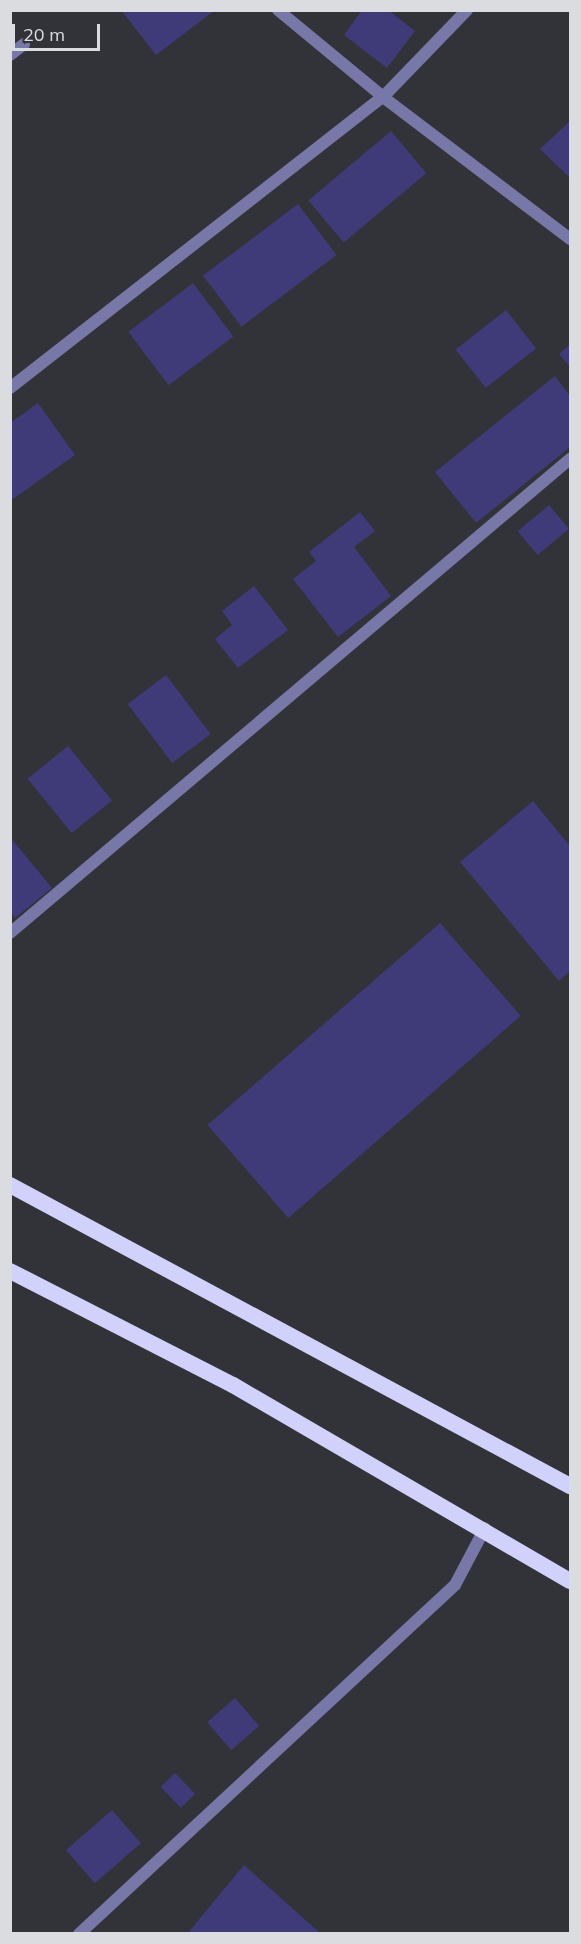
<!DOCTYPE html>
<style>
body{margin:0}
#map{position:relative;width:581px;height:1944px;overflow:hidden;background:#323239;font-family:Mulish,sans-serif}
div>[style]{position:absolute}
.building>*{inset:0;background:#3e3b78;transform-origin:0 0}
.minor>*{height:12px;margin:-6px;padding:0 6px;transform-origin:6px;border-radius:6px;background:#7778a8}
.trunk>*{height:16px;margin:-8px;padding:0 8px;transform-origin:8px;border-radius:8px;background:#d1d2fc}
span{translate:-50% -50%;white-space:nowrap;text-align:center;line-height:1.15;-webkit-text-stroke:6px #323239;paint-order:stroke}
.frame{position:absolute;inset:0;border:12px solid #dbdce0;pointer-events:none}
.scale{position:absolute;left:12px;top:24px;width:88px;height:27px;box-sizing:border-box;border:3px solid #dbdce0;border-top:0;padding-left:8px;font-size:18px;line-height:21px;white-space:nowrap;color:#dbdce0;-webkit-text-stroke:4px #323239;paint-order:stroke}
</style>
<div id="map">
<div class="building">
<div style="clip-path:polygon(121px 10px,215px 10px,156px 55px)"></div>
<div style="clip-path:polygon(362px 10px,388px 10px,415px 31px,387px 68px,344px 35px)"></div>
<div style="clip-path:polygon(570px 121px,570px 178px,540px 149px)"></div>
<div style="left:391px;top:131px;width:55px;height:108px;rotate:50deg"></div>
<div style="left:298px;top:204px;width:64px;height:119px;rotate:53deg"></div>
<div style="left:193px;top:283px;width:67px;height:81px;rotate:53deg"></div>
<div style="left:506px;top:310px;width:49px;height:64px;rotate:52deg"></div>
<div style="clip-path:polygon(570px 344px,570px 367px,559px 354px)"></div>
<div style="clip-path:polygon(555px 376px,570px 396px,570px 447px,476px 523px,435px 472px)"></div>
<div style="clip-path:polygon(38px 403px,75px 455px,10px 501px,10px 423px)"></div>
<div style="left:549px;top:505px;width:31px;height:41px;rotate:50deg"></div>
<div style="clip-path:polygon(360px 512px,375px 531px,354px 547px,391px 596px,338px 637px,293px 579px,316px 561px,309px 552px)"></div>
<div style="clip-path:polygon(254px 586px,288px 630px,238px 668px,215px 639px,232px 625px,222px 611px)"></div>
<div style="left:166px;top:675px;width:74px;height:48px;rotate:53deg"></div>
<div style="left:68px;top:746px;width:70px;height:52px;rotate:51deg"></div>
<div style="clip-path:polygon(533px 801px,570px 846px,570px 971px,559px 981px,460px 862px)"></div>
<div style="clip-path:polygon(10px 837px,52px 888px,15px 918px,10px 912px)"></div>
<div style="left:440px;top:923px;width:123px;height:308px;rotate:49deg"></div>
<div style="left:235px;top:1698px;width:37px;height:37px;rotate:49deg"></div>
<div style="left:175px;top:1773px;width:29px;height:20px;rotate:46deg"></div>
<div style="left:112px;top:1810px;width:44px;height:61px;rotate:49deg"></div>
<div style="clip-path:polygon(244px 1865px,321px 1934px,187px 1934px)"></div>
</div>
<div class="minor">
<div style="left:278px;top:10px;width:136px;rotate:39.6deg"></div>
<div style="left:383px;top:97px;width:235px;rotate:37.2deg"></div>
<div style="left:10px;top:55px;width:18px;rotate:-38deg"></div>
<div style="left:10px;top:388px;width:473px;rotate:-38deg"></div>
<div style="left:383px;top:97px;width:121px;rotate:-46deg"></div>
<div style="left:10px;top:933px;width:734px;rotate:-40.25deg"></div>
<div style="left:79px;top:1934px;width:513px;rotate:-42.87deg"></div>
<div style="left:455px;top:1585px;width:64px;rotate:-62.2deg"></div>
</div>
<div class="trunk">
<div style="left:10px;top:1185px;width:636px;rotate:28.26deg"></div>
<div style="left:10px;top:1271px;width:250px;rotate:27.1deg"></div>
<div style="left:233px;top:1385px;width:390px;rotate:30.2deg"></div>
</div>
<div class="frame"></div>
<div class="scale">20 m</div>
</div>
